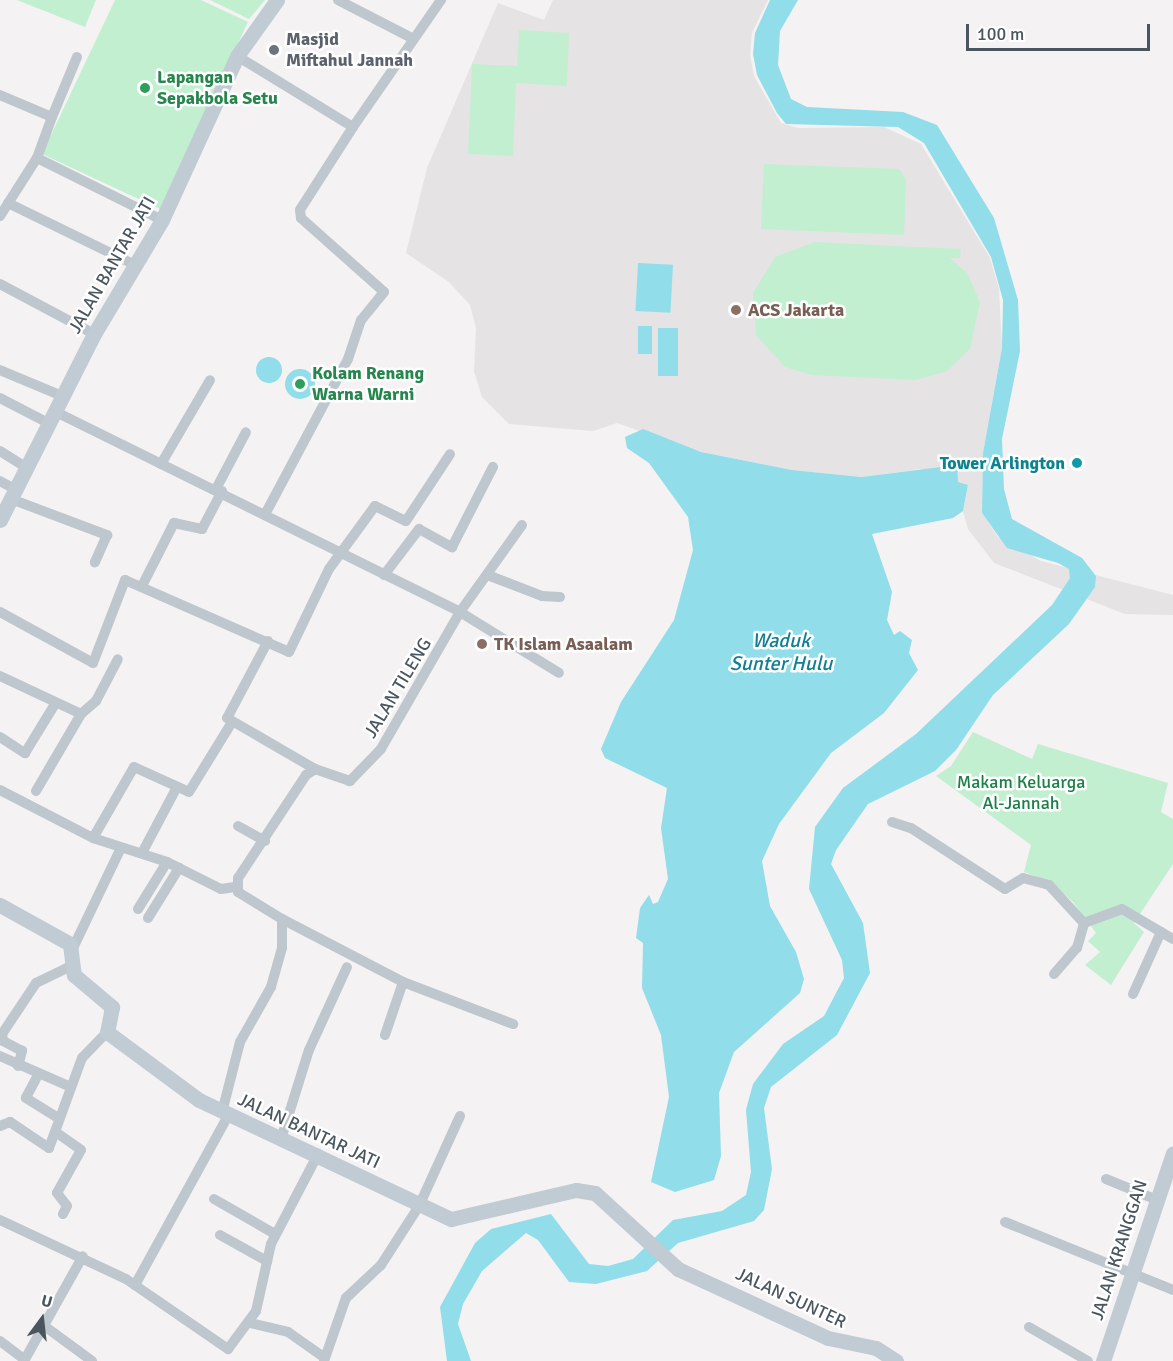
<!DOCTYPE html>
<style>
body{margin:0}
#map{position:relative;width:1173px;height:1361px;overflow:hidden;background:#f4f2f2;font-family:Signika,sans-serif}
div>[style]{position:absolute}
.education>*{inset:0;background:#e5e3e4}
.green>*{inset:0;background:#c3efd1}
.water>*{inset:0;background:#91ddea;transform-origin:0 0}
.round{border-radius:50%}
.street>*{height:10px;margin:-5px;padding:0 5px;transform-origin:5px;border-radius:5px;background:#bec7cd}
.secondary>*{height:15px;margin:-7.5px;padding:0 7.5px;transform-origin:7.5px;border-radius:7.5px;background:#c0cbd4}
.dots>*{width:16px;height:16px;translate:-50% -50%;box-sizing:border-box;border:3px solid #fff;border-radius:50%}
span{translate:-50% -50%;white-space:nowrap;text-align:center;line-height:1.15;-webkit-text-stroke:5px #fff;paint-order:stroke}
.worship-label{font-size:18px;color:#5b616d;font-weight:700}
.left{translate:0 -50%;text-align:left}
.leisure-label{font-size:18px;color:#27864d;font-weight:700}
.street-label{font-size:18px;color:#4a565f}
.education-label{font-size:18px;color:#785e54;font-weight:700}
.culture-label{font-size:18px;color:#0d838f;font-weight:700}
.right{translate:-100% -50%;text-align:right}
.park-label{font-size:18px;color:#1a8047}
.water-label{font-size:20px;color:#118094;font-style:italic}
.north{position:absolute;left:12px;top:1289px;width:60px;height:60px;-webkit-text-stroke:4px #fff;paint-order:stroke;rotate:15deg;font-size:16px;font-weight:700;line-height:24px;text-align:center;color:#4a565f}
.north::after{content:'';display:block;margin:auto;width:21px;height:27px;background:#4a565f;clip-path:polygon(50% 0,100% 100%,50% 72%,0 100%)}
.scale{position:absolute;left:966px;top:24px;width:184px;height:27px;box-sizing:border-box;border:3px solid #4a565f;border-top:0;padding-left:8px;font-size:18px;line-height:21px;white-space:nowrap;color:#4a565f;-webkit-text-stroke:4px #fff;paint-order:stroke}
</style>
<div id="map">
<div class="education">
<div style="clip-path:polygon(553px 0,768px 0,752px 33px,750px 55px,754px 76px,781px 123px,798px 128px,884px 127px,921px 144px,990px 258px,999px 289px,1002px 348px,983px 453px,982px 513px,998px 537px,1041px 561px,1173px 595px,1173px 615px,1125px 614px,994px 563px,968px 529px,963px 511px,968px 486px,921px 469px,861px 477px,792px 470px,701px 452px,617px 423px,593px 431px,509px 424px,482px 397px,474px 371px,476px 328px,470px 305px,449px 282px,406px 253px,427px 168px,498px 3px,544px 20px)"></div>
</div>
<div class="green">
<div style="clip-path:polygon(0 0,96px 0,85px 27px,17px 0)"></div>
<div style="clip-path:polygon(115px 0,201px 0,248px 22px,160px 209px,42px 154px)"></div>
<div style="clip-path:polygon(210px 0,265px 0,249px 19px)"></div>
<div style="clip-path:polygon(519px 30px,569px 33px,567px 86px,516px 83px,513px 156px,468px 154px,472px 64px,517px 66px)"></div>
<div style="clip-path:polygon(764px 164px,899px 169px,906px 179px,904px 235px,761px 229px)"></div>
<div style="clip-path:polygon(815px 242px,961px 249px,960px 258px,950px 258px,967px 273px,980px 302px,970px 349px,947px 371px,916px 380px,812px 375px,785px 367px,756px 335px,753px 293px,775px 257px)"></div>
<div style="clip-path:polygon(973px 732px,1032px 759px,1038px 744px,1168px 783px,1161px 812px,1173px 819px,1173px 864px,1134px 923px,1144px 932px,1111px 985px,1085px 965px,1100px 952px,1088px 941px,1096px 933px,1073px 902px,1051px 882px,1024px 872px,1031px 845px,936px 776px,951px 766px)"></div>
</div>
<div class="water">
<div style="clip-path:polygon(770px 0,798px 0,780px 31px,778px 65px,791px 99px,807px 107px,903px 112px,937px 125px,994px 218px,1018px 300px,1020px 351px,1002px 439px,1004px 489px,1012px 519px,1082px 558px,1096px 576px,1095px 587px,1069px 624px,993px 695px,956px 750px,935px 771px,868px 804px,836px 850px,831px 864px,863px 923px,870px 973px,837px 1035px,771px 1087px,764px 1108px,772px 1169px,764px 1210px,754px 1221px,678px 1243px,647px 1271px,596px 1284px,569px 1282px,538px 1240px,526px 1233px,482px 1271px,463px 1304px,458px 1324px,471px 1361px,447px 1361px,440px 1307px,475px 1243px,491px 1229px,551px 1214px,589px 1264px,608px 1266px,633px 1259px,673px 1220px,722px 1211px,746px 1195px,751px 1172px,746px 1110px,753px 1084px,783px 1044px,824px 1016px,844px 978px,842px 960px,809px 889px,815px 827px,843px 788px,916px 734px,1052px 605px,1070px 578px,1069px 569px,1058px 563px,1007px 548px,982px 513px,983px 453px,1002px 348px,1003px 300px,991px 257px,924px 143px,898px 127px,786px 124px,777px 113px,757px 75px,753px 54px,755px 33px)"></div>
<div style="left:638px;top:263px;width:35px;height:48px;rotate:3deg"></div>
<div style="left:638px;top:326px;width:14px;height:28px"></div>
<div style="left:658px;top:328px;width:20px;height:48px"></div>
<div class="round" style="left:256px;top:357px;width:26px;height:26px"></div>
<div class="round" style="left:285px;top:369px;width:30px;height:30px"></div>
<div style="clip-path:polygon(643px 429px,701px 452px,792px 470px,861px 477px,957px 465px,958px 482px,968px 485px,963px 511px,953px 518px,872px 534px,892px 592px,887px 620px,894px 635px,900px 631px,912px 640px,909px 653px,918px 670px,884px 713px,831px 753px,779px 824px,762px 861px,770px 906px,796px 952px,804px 979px,800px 993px,734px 1052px,719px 1093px,721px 1156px,714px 1180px,675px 1192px,651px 1182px,669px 1097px,661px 1035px,642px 988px,643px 943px,636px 938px,640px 908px,649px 895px,653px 904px,658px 902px,668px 879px,661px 828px,667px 788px,605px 758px,601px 749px,621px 702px,674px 620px,693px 550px,688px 517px,649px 463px,627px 448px,625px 437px)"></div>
</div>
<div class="street">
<div style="left:338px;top:0;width:83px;rotate:27.2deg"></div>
<div style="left:237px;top:56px;width:136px;rotate:31.5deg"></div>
<div style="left:353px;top:127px;width:98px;rotate:122.6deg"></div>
<div style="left:300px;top:210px;width:8px;rotate:83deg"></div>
<div style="left:301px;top:218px;width:111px;rotate:41.7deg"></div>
<div style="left:384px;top:292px;width:36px;rotate:129deg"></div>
<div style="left:361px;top:320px;width:41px;rotate:108.4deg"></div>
<div style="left:348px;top:359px;width:172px;rotate:118.1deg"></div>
<div style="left:0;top:95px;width:56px;rotate:22.9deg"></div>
<div style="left:52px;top:117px;width:44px;rotate:110.1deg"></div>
<div style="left:37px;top:158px;width:140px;rotate:26.4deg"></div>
<div style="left:52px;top:117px;width:65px;rotate:-67.4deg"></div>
<div style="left:353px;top:127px;width:155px;rotate:-55.3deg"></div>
<div style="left:8px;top:203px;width:144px;rotate:26deg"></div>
<div style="left:0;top:216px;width:69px;rotate:-57.5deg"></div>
<div style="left:0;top:284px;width:106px;rotate:28deg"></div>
<div style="left:0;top:370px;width:67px;rotate:22.8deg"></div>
<div style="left:0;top:398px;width:54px;rotate:27.5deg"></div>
<div style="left:54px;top:411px;width:453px;rotate:26.3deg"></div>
<div style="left:460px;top:612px;width:158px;rotate:120deg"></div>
<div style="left:381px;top:749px;width:45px;rotate:134.1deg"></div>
<div style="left:350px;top:781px;width:37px;rotate:-161deg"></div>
<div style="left:315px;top:769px;width:11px;rotate:146deg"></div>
<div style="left:306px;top:775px;width:123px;rotate:123.4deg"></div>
<div style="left:238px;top:878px;width:14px;rotate:90deg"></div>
<div style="left:238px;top:892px;width:52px;rotate:31.5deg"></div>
<div style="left:282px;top:919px;width:29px;rotate:90deg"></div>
<div style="left:282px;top:948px;width:41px;rotate:105.8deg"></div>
<div style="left:271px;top:987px;width:63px;rotate:119.4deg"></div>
<div style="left:240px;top:1042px;width:72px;rotate:104.4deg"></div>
<div style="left:0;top:451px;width:32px;rotate:32deg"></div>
<div style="left:161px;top:464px;width:97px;rotate:-59.7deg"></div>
<div style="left:0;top:481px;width:18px;rotate:29deg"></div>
<div style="left:216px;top:489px;width:64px;rotate:-62.2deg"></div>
<div style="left:11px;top:499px;width:103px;rotate:20.6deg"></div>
<div style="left:107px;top:535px;width:30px;rotate:114deg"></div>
<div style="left:522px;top:525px;width:107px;rotate:125.5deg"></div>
<div style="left:460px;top:612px;width:116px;rotate:31.6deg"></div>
<div style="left:384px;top:575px;width:58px;rotate:-52.7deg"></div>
<div style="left:419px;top:529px;width:38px;rotate:29deg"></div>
<div style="left:452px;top:547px;width:90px;rotate:-62.9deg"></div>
<div style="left:490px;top:576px;width:56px;rotate:21deg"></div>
<div style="left:542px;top:596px;width:18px;rotate:3deg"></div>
<div style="left:142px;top:586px;width:71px;rotate:-63.1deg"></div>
<div style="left:174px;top:523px;width:29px;rotate:12deg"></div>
<div style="left:202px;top:529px;width:43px;rotate:-62.2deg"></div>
<div style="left:0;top:612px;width:106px;rotate:28.7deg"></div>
<div style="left:93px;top:663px;width:89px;rotate:-68.9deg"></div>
<div style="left:125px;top:580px;width:179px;rotate:23.7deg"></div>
<div style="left:289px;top:652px;width:92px;rotate:-64.3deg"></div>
<div style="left:329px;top:569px;width:78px;rotate:-53.9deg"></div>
<div style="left:375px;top:506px;width:34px;rotate:26deg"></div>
<div style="left:406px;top:521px;width:80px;rotate:-56.7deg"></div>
<div style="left:268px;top:641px;width:87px;rotate:118deg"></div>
<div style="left:227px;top:718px;width:102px;rotate:30.1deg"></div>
<div style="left:0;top:676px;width:89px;rotate:25.1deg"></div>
<div style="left:81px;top:714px;width:20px;rotate:-41deg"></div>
<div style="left:96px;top:701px;width:47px;rotate:-62.4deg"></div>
<div style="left:0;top:737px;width:30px;rotate:33deg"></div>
<div style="left:25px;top:753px;width:57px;rotate:-58.5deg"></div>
<div style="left:0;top:790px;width:105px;rotate:27.3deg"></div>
<div style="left:93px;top:838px;width:78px;rotate:18deg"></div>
<div style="left:167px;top:862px;width:60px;rotate:26.6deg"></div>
<div style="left:221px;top:889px;width:14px;rotate:-8deg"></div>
<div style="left:36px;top:791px;width:89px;rotate:-59.7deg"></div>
<div style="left:892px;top:822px;width:20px;rotate:18deg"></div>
<div style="left:911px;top:828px;width:112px;rotate:33deg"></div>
<div style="left:1005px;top:889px;width:21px;rotate:-31deg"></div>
<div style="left:1023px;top:878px;width:27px;rotate:15deg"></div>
<div style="left:1049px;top:885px;width:52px;rotate:47.4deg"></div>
<div style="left:1084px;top:923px;width:40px;rotate:-20.2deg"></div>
<div style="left:1122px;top:909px;width:59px;rotate:30.5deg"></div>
<div style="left:238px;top:826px;width:31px;rotate:29deg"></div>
<div style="left:93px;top:838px;width:82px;rotate:-60deg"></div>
<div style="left:134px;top:767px;width:60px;rotate:24.4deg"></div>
<div style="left:189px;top:792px;width:82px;rotate:-58.4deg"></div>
<div style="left:142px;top:853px;width:75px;rotate:-62.1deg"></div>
<div style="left:138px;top:909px;width:55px;rotate:-58.3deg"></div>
<div style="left:148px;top:918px;width:59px;rotate:-58.2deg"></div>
<div style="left:282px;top:919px;width:136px;rotate:27.5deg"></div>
<div style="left:403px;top:982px;width:118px;rotate:20.9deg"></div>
<div style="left:73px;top:948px;width:111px;rotate:-64.4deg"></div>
<div style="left:1054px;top:974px;width:35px;rotate:-49deg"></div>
<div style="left:1077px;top:948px;width:26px;rotate:-74deg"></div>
<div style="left:1133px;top:994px;width:68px;rotate:-65.7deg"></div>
<div style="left:385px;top:1035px;width:56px;rotate:-71.2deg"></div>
<div style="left:0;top:1056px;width:77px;rotate:23.6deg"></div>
<div style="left:18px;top:1066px;width:16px;rotate:-75deg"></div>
<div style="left:22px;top:1051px;width:21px;rotate:-152deg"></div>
<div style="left:3px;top:1041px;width:7px;rotate:-98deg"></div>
<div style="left:2px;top:1034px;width:61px;rotate:-56.3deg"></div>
<div style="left:36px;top:983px;width:39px;rotate:-26deg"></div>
<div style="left:38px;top:1075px;width:26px;rotate:118deg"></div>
<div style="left:26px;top:1098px;width:36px;rotate:32deg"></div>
<div style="left:0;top:1126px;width:11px;rotate:-22deg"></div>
<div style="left:10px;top:1122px;width:47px;rotate:33.7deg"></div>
<div style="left:49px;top:1148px;width:96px;rotate:-69.9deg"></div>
<div style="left:82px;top:1058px;width:36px;rotate:-46deg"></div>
<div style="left:57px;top:1133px;width:29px;rotate:35deg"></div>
<div style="left:81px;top:1150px;width:49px;rotate:119.2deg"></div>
<div style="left:57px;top:1193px;width:16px;rotate:52deg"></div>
<div style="left:67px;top:1206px;width:9px;rotate:117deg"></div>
<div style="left:282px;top:1136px;width:90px;rotate:-72.6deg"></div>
<div style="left:309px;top:1050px;width:91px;rotate:-65.4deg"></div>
<div style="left:1106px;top:1179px;width:53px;rotate:22.2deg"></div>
<div style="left:214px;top:1199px;width:70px;rotate:29.8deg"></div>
<div style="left:0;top:1220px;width:139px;rotate:25.1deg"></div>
<div style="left:126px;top:1279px;width:124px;rotate:34.5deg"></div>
<div style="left:228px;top:1349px;width:47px;rotate:-53.6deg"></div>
<div style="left:256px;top:1311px;width:69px;rotate:-77.4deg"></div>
<div style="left:271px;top:1244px;width:102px;rotate:-62.4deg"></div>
<div style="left:1005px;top:1222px;width:181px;rotate:22deg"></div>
<div style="left:220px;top:1235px;width:54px;rotate:29deg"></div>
<div style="left:135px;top:1285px;width:195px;rotate:-61.2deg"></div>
<div style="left:250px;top:1323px;width:39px;rotate:13deg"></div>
<div style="left:288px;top:1332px;width:45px;rotate:35.1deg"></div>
<div style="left:43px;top:1325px;width:61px;rotate:36.3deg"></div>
<div style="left:1029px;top:1327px;width:68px;rotate:30deg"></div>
<div style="left:0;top:1341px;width:31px;rotate:37deg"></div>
<div style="left:24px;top:1361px;width:120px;rotate:-60.7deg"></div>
<div style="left:324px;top:1361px;width:67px;rotate:-70.8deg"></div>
<div style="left:346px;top:1298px;width:48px;rotate:-43.3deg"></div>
<div style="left:381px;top:1265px;width:70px;rotate:-57.2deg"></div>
<div style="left:419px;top:1206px;width:99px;rotate:-65.5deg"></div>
</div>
<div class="secondary">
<div style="left:0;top:520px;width:208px;rotate:-63.2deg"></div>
<div style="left:94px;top:334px;width:133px;rotate:-59.2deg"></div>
<div style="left:162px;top:220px;width:180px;rotate:-65.4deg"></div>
<div style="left:237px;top:56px;width:69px;rotate:-54.5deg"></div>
<div style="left:0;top:905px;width:80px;rotate:29.1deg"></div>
<div style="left:70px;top:944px;width:31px;rotate:83deg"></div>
<div style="left:74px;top:975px;width:50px;rotate:40.1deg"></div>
<div style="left:112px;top:1007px;width:25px;rotate:101deg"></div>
<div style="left:107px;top:1032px;width:114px;rotate:36.5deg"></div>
<div style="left:199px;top:1100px;width:279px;rotate:25.3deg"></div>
<div style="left:451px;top:1219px;width:128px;rotate:-13.1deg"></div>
<div style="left:576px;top:1190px;width:19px;rotate:9deg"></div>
<div style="left:595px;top:1193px;width:113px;rotate:42.5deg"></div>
<div style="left:678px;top:1269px;width:165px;rotate:24.7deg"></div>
<div style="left:828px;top:1338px;width:49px;rotate:11.8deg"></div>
<div style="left:876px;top:1348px;width:24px;rotate:33deg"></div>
<div style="left:1103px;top:1361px;width:219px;rotate:-71.4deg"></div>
</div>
<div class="dots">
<div style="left:274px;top:50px;background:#6b7280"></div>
<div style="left:145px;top:88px;background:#2e9e5b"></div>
<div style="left:736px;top:310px;background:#8d6e63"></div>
<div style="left:300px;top:384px;background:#2e9e5b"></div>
<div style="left:1077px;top:463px;background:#0f9aa8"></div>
<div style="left:482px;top:644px;background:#8d6e63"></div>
</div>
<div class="worship-label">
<span class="left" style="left:286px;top:50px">Masjid<br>Miftahul Jannah</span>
</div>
<div class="leisure-label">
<span class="left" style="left:157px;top:88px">Lapangan<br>Sepakbola Setu</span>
<span class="left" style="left:312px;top:384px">Kolam Renang<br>Warna Warni</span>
</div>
<div class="street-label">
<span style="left:112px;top:265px;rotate:-60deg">JALAN BANTAR JATI</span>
<span style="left:398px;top:688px;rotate:-59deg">JALAN TILENG</span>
<span style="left:309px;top:1131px;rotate:25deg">JALAN BANTAR JATI</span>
<span style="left:1119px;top:1250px;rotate:-72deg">JALAN KRANGGAN</span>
<span style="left:791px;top:1298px;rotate:25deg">JALAN SUNTER</span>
</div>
<div class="education-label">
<span class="left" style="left:748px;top:310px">ACS Jakarta</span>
<span class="left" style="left:494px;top:644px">TK Islam Asaalam</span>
</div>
<div class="culture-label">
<span class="right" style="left:1065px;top:463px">Tower Arlington</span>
</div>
<div class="park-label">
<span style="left:1021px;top:793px">Makam Keluarga<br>Al-Jannah</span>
</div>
<div class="water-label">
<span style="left:781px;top:652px">Waduk<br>Sunter Hulu</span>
</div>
<div class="north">U</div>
<div class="scale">100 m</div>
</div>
